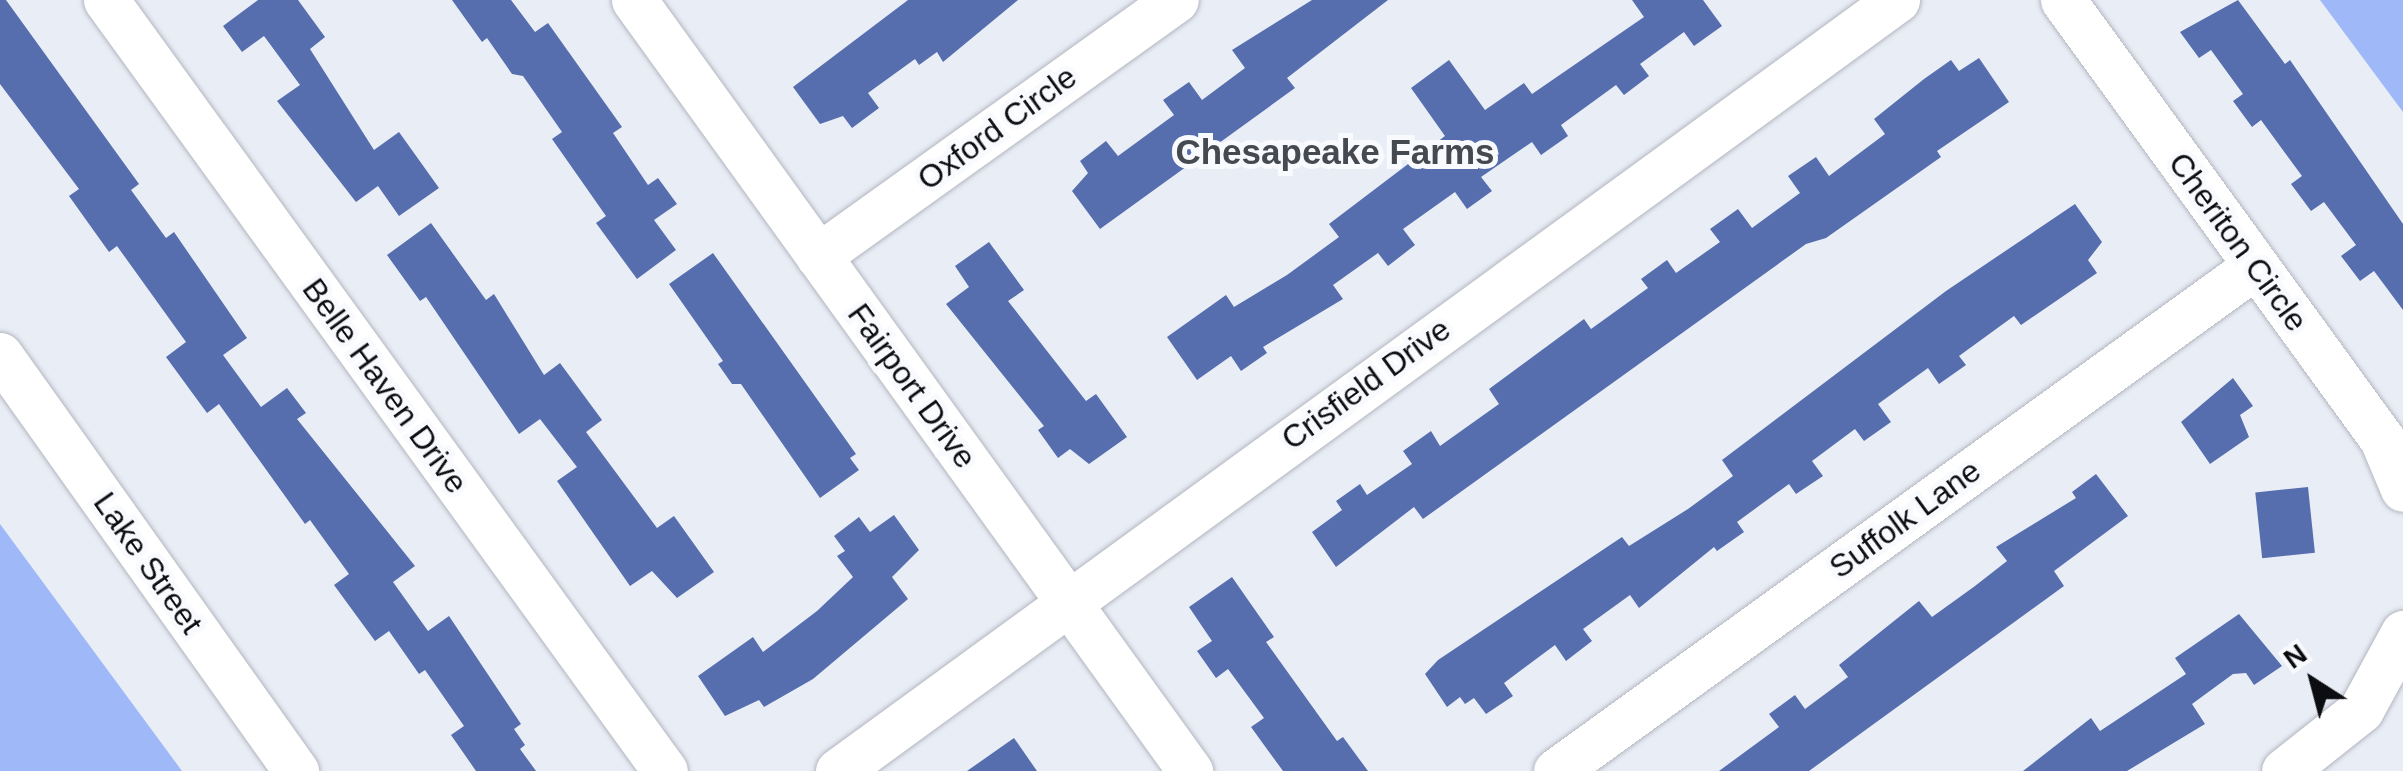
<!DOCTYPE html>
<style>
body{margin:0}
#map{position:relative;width:2403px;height:771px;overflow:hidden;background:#e9edf6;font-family:Helvetica,sans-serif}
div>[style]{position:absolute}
.green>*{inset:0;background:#9fb8f7}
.building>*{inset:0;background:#566eae;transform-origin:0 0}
.roads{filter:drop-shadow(0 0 2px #b2b6bf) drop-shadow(0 0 2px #b2b6bf)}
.minor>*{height:45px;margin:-22.5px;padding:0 22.5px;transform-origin:22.5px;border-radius:22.5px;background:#fff}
span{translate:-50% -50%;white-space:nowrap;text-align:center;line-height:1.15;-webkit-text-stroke:10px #f9fafe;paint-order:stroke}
.street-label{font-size:32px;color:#0b0d10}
.neighbourhood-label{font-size:35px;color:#454950;font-weight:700}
.north{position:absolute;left:2263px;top:631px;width:100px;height:100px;-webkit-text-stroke:8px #f9fafe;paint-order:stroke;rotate:324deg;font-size:28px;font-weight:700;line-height:40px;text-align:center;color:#0b0d10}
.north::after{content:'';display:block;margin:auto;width:35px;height:45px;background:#0b0d10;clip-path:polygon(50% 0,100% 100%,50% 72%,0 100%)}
</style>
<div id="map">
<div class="green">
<div style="clip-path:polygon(2320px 0,2403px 0,2403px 112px)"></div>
<div style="clip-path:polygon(0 524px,182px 771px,0 771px)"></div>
</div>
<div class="building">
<div style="clip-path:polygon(0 0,6px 0,139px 184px,131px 190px,166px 238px,174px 232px,247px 338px,223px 355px,261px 407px,287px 388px,306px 413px,297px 419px,415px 566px,393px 582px,428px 631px,449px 616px,521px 724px,514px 729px,525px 745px,520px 749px,536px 771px,476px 771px,451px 735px,464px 726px,425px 670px,419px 674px,389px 631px,375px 641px,334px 585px,349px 574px,310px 520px,305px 524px,219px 404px,207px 413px,166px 357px,186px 342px,117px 246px,109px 252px,69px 196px,79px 189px,0 84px)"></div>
<div style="clip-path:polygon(258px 0,298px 0,325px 37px,310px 49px,374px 150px,399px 132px,439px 188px,399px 216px,378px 186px,356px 202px,277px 101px,300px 85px,264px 36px,242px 52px,223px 26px)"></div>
<div style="clip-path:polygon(452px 0,511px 0,535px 32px,548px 23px,622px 127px,613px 133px,648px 185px,658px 178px,677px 204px,654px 220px,676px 250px,637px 279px,596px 223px,606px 216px,552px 139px,562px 132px,523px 76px,512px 74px,487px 38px,482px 42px)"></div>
<div style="clip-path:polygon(908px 0,1018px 0,943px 62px,937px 52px,919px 65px,915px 59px,868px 93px,879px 108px,852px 128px,843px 116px,820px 124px,793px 87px)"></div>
<div style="clip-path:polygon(1312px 0,1388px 0,1287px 78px,1295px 88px,1100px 229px,1072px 191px,1088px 173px,1080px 161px,1106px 141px,1118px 156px,1174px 115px,1163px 100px,1189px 82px,1202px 100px,1245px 68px,1232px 50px)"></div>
<div style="clip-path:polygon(1632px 0,1703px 0,1722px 26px,1694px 46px,1684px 32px,1640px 64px,1649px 76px,1624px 95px,1616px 85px,1561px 125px,1568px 136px,1541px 155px,1532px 142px,1481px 177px,1492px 191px,1467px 209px,1455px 192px,1403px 229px,1415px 245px,1388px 266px,1378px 253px,1333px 285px,1343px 299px,1263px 347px,1267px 353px,1241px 371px,1231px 356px,1197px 380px,1167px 337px,1226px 295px,1234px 307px,1287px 275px,1339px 237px,1329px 224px,1445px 136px,1411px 88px,1449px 60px,1485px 110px,1524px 83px,1532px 94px,1644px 17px)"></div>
<div style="clip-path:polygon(2238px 0,2285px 64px,2290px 60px,2403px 224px,2403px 310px,2374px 271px,2360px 281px,2341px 256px,2356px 245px,2324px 202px,2311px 211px,2291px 184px,2302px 176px,2261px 120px,2252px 127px,2233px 101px,2243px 94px,2211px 50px,2199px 58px,2180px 32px)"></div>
<div style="clip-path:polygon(1979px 58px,2009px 102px,1937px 151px,1941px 157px,1826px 238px,1806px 244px,1423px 519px,1414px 507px,1336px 567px,1312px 532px,1342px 510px,1336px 501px,1360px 484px,1367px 495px,1412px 464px,1403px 451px,1431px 431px,1440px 446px,1499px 404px,1489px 389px,1584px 319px,1591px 329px,1648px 288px,1641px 279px,1667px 260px,1676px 273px,1720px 242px,1710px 229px,1738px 209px,1752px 228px,1800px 193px,1788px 176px,1816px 157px,1829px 176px,1885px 134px,1874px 119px,1924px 79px,1951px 60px,1959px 71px)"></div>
<div style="clip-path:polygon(2075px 204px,2102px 242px,2088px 260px,2097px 273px,2021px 325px,2014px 316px,1959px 356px,1966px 365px,1939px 384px,1928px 368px,1878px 404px,1891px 422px,1864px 441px,1855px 429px,1812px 461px,1823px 476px,1796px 494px,1789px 484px,1737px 522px,1744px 532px,1717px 551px,1714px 547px,1639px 608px,1630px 595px,1583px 629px,1592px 641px,1566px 661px,1555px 645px,1504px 683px,1513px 696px,1486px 714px,1474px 698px,1465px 704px,1460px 697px,1447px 707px,1425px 674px,1438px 660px,1622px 537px,1629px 546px,1688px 509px,1733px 476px,1722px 460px,1946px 291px)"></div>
<div style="clip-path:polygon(431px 223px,486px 300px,494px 294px,544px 375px,560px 363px,602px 420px,586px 432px,657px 528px,674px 516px,714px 572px,677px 598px,652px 571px,630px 586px,557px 481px,577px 467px,540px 419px,519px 434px,426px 297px,420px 301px,387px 255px)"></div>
<div style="clip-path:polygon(989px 242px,1024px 290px,1008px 301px,1086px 401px,1096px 394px,1127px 437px,1089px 464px,1070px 449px,1058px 458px,1038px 430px,1044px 426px,946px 304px,969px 287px,955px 266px)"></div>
<div style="clip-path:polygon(713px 253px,856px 454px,850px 458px,859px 470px,820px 498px,741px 384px,732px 384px,718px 364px,723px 361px,669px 284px)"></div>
<div style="clip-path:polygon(2233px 378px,2253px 406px,2240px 415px,2249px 437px,2210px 464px,2181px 422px)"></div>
<div style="clip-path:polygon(2096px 474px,2128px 516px,2054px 571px,2064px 586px,1809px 771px,1719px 771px,1779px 727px,1769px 714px,1795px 695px,1805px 709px,1848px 677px,1839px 665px,1919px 601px,1932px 617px,1975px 586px,2007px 561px,1996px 547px,2076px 498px,2072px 492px)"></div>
<div style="left:2308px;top:487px;width:66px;height:53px;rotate:84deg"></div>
<div style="clip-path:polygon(894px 515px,919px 550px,892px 577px,908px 599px,813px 679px,764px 707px,759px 700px,725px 716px,698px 676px,753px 637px,763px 652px,817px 611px,853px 577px,837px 556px,845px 551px,834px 536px,859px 517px,870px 532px)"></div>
<div style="clip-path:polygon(1232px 577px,1274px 637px,1266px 642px,1337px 741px,1343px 737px,1368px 771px,1283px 771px,1251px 727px,1264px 718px,1228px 669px,1216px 678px,1197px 651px,1212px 641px,1189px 607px)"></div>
<div style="clip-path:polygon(2239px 614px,2282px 666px,2254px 685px,2246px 673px,2233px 674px,2192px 704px,2205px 724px,2127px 771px,2023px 771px,2091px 718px,2100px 731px,2186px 674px,2175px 658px)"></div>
<div style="clip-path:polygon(1014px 738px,1037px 771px,967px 771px)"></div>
</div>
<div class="roads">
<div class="minor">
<div style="left:106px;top:0;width:952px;rotate:54.06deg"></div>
<div style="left:634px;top:0;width:951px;rotate:54.2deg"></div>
<div style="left:2063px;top:0;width:543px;rotate:54deg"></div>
<div style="left:2382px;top:439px;width:54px;rotate:67.2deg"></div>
<div style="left:818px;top:256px;width:440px;rotate:-35.6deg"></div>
<div style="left:0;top:355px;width:511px;rotate:54.57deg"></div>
<div style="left:838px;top:771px;width:1310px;rotate:-36.06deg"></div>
<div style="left:1556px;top:771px;width:861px;rotate:-35.83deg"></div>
<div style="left:2284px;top:771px;width:98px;rotate:-38.4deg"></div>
<div style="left:2361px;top:710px;width:88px;rotate:-61.4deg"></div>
</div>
</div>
<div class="street-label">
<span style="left:997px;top:128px;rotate:-36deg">Oxford Circle</span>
<span style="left:2238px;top:242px;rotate:54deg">Cheriton Circle</span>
<span style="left:1366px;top:384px;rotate:-36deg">Crisfield Drive</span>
<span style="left:385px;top:386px;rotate:54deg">Belle Haven Drive</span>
<span style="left:912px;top:386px;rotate:54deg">Fairport Drive</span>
<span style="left:1905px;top:519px;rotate:-36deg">Suffolk Lane</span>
<span style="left:148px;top:563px;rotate:55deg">Lake Street</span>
</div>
<div class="neighbourhood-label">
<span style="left:1335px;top:152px">Chesapeake Farms</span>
</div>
<div class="north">N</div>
</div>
